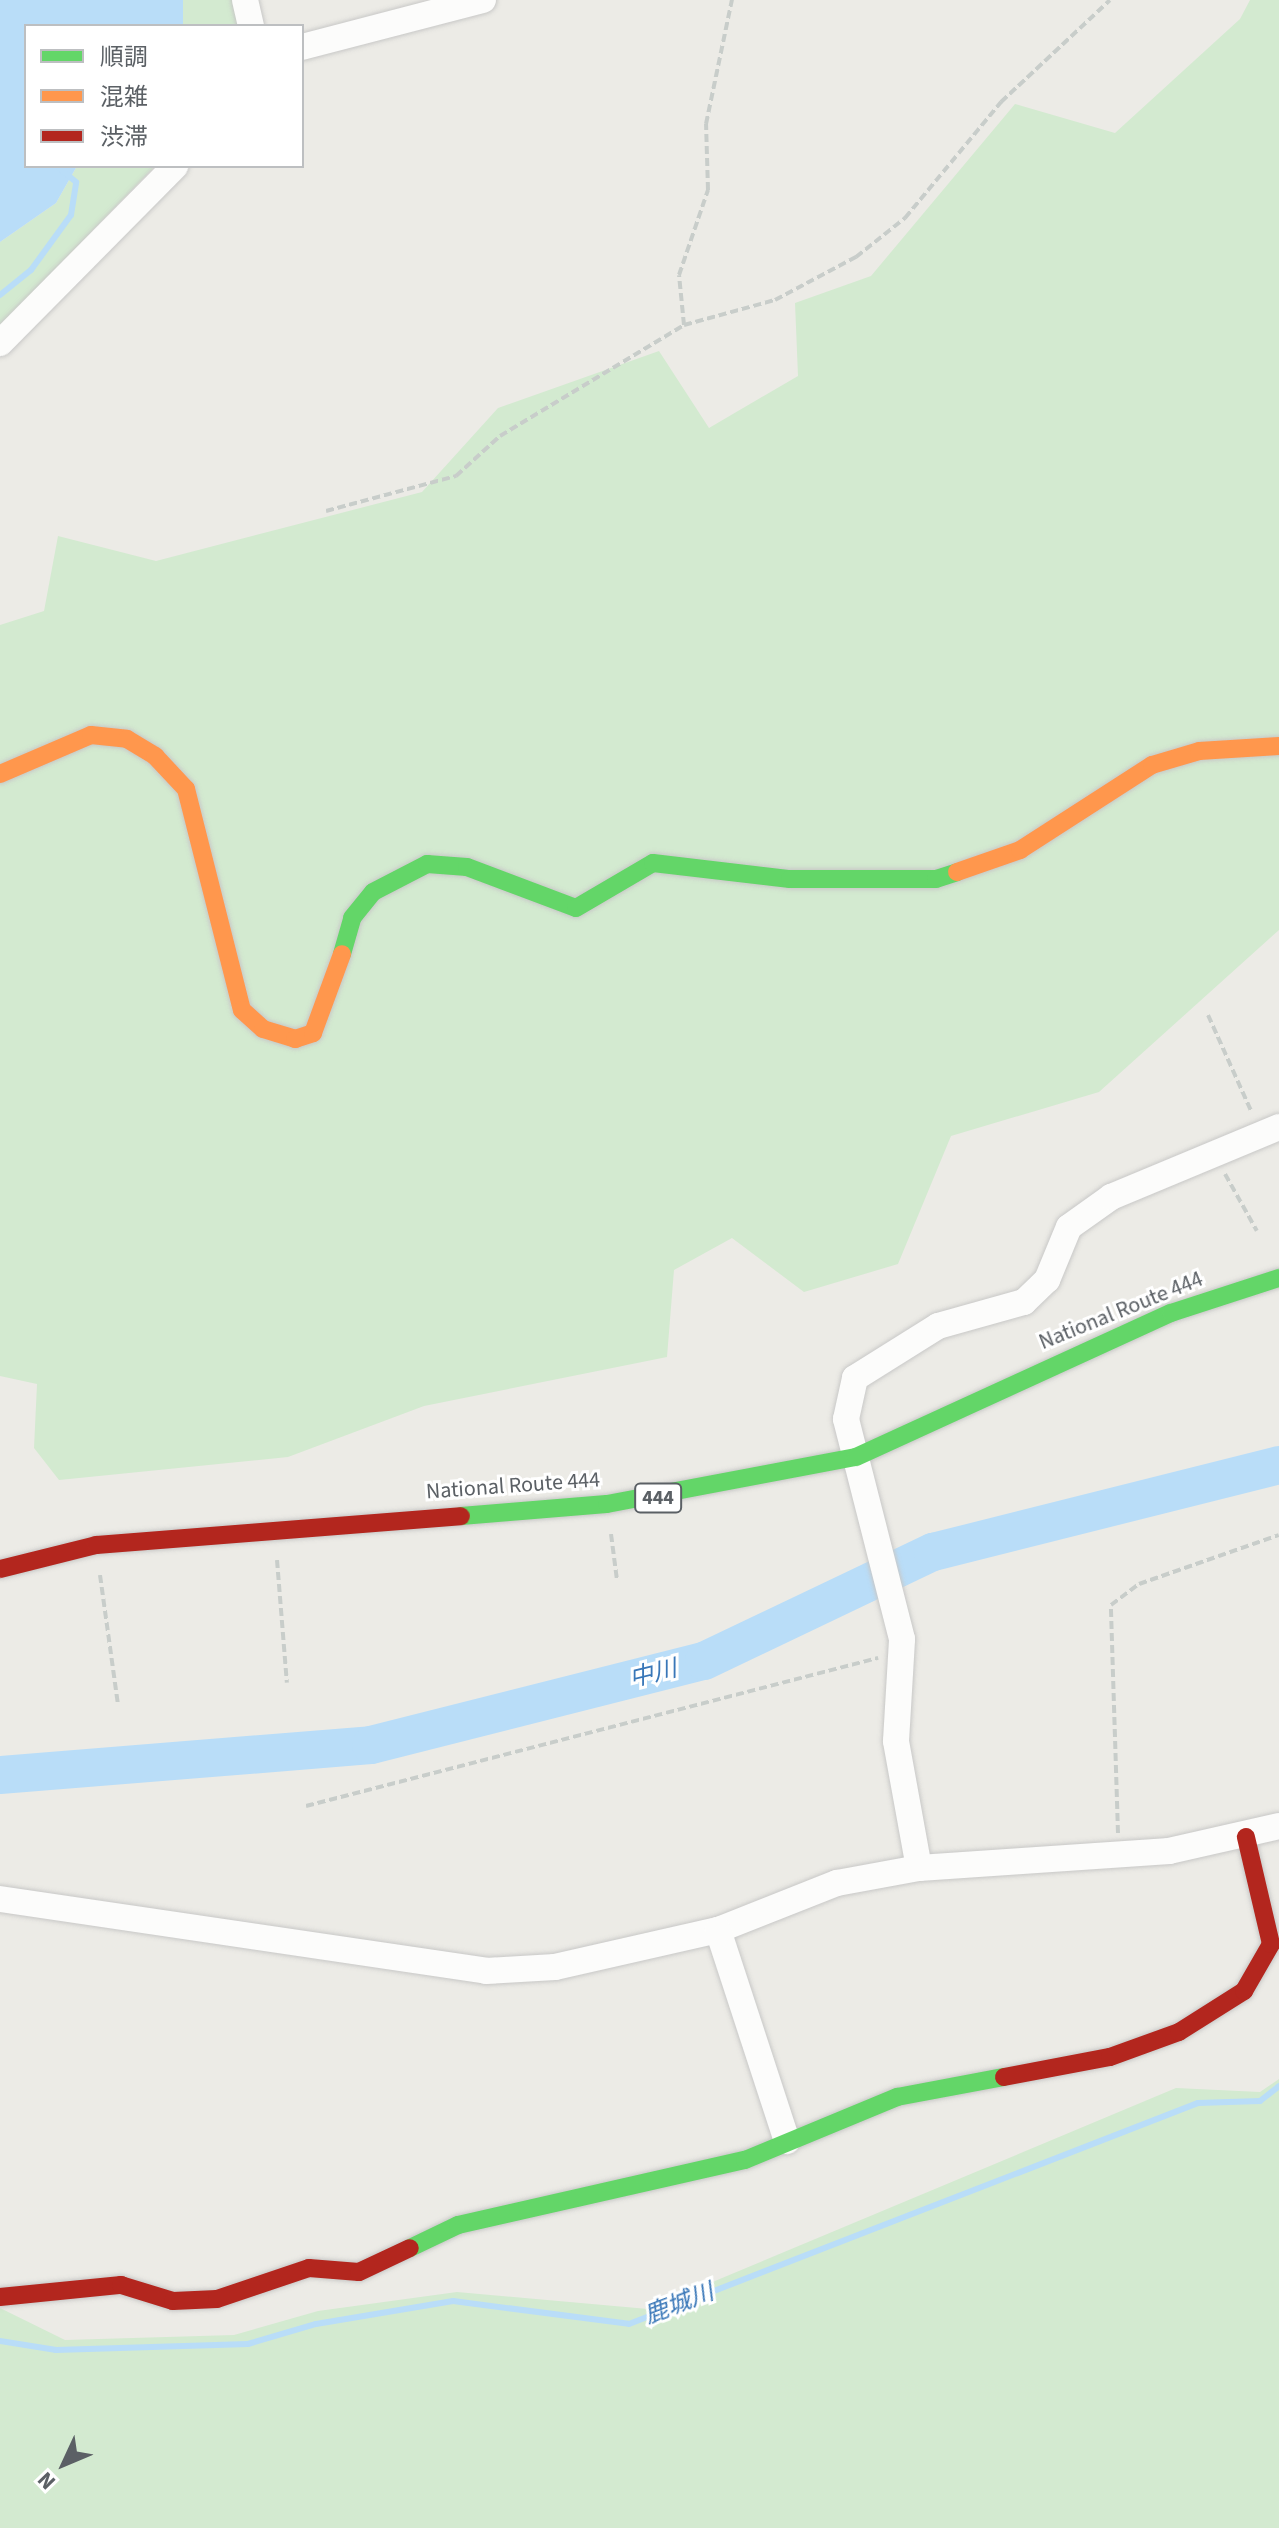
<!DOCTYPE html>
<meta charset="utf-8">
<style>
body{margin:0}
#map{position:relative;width:1279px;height:2528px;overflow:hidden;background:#ecebe6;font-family:"Source Sans 3","Noto Sans JP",sans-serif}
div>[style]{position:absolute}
.green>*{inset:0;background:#d3ead0;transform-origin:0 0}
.water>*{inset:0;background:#b9ddf8}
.stream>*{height:6px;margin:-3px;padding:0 3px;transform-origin:3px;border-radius:3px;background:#b9ddf8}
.river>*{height:38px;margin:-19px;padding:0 19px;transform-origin:19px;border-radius:19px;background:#b9ddf8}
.path>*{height:4px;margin-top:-2px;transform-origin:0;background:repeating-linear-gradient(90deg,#c8cdca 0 8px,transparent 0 12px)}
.roads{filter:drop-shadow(0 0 2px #c8c8c7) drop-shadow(0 0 2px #c8c8c7)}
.street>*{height:26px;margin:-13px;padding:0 13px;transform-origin:13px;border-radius:13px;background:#fcfcfb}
.fast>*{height:18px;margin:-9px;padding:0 9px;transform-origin:9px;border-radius:9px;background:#63d668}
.slow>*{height:18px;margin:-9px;padding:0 9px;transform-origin:9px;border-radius:9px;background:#ff974d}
.jam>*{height:18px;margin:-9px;padding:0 9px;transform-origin:9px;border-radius:9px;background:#b3261e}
span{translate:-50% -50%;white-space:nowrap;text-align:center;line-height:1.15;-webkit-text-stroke:6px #fff;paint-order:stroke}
.shield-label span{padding:2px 6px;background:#fff;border:2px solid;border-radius:6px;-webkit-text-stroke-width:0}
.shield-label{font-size:20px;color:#5b6065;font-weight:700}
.street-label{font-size:22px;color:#5b6065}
.water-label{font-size:24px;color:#3977b8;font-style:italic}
.legend{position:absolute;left:24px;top:24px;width:280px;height:144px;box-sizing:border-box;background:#fff;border:2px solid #bdbfc1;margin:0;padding:10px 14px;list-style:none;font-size:24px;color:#5b6065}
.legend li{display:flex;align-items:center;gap:16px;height:40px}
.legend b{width:40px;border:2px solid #bdbfc1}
.north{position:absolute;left:24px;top:2424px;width:80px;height:80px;-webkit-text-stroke:6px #fff;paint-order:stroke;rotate:226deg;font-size:22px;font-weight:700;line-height:32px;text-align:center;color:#5b6065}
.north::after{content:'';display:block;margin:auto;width:28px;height:36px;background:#5b6065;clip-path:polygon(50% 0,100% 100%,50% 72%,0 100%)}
</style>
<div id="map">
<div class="green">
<div style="left:183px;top:0;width:71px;height:26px"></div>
<div style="clip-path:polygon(1250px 0,1279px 0,1279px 930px,1099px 1092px,951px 1136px,898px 1264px,804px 1292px,732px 1238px,674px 1270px,667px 1357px,424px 1406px,288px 1457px,59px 1480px,34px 1448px,37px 1384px,0 1376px,0 625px,44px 611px,58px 536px,156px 561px,422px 492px,498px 408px,659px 351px,709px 428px,798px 376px,795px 303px,871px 276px,1015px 104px,1115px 133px,1240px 19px)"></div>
<div style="clip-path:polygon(77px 166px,155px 166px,0 326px,0 242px,56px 203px)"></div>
<div style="clip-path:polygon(1279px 2079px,1279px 2528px,0 2528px,0 2308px,65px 2340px,234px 2335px,318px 2311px,457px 2292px,648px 2309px,1176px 2088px,1260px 2092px)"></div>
</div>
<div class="water">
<div style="clip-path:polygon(0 0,183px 0,183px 26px,26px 26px,26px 166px,77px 166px,56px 203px,0 242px)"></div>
</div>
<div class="stream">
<div style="left:0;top:295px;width:40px;rotate:-39deg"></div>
<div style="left:31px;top:270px;width:68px;rotate:-54deg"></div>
<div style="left:71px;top:215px;width:33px;rotate:-81deg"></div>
<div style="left:76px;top:182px;width:25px;rotate:-140deg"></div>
<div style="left:0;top:2341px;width:57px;rotate:9.1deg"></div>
<div style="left:56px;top:2350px;width:192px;rotate:-1.8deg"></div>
<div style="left:248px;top:2344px;width:71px;rotate:-16.4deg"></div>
<div style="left:316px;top:2324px;width:139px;rotate:-9.5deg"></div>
<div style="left:453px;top:2301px;width:177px;rotate:7.4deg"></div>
<div style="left:629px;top:2324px;width:610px;rotate:-21.23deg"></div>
<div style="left:1198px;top:2103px;width:62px;rotate:-1.8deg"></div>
<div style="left:1260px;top:2101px;width:24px;rotate:-38deg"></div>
</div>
<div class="river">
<div style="left:0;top:1775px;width:372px;rotate:-4.6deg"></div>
<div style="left:371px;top:1745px;width:343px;rotate:-14.2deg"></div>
<div style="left:704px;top:1661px;width:254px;rotate:-25.5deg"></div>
<div style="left:933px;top:1552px;width:357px;rotate:-14.1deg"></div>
</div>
<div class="path">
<div style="left:684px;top:325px;width:50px;rotate:-95.7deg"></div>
<div style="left:679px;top:275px;width:90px;rotate:-71.2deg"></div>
<div style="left:708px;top:190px;width:66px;rotate:-91.7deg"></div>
<div style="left:706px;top:124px;width:127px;rotate:-78.2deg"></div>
<div style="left:326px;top:511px;width:135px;rotate:-15.1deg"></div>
<div style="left:456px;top:476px;width:59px;rotate:-42.3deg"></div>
<div style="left:500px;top:436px;width:215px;rotate:-31.1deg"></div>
<div style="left:684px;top:325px;width:94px;rotate:-15.4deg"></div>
<div style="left:775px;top:300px;width:92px;rotate:-28deg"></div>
<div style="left:856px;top:257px;width:63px;rotate:-38.5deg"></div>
<div style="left:905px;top:218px;width:151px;rotate:-50.4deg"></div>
<div style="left:1001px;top:102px;width:149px;rotate:-43.1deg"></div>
<div style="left:1208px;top:1015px;width:107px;rotate:65.8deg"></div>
<div style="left:1225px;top:1174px;width:65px;rotate:60.7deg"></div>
<div style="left:611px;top:1534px;width:46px;rotate:82.6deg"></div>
<div style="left:277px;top:1560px;width:123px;rotate:85.4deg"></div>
<div style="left:100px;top:1575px;width:130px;rotate:82.1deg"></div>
<div style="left:306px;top:1806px;width:591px;rotate:-14.51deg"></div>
<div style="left:1118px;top:1833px;width:228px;rotate:-91.8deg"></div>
<div style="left:1111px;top:1605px;width:35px;rotate:-37deg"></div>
<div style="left:1139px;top:1584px;width:148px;rotate:-19.3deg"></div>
</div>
<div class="roads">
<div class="street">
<div style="left:245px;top:0;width:27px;rotate:77deg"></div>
<div style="left:302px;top:47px;width:187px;rotate:-14.6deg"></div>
<div style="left:0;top:343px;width:249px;rotate:-45.3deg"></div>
<div style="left:919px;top:1868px;width:129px;rotate:-100.3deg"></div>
<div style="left:896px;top:1741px;width:102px;rotate:-86.6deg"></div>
<div style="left:902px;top:1639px;width:227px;rotate:-104.3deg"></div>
<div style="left:846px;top:1419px;width:42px;rotate:-77.6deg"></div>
<div style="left:855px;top:1378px;width:98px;rotate:-32.1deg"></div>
<div style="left:938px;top:1326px;width:89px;rotate:-15.6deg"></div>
<div style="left:1024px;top:1302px;width:32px;rotate:-44deg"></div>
<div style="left:1047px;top:1280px;width:57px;rotate:-67.5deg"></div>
<div style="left:1069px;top:1227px;width:52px;rotate:-35.5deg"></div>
<div style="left:1111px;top:1197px;width:182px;rotate:-22.6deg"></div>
<div style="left:0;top:1899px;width:491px;rotate:8.4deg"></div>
<div style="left:486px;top:1971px;width:69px;rotate:-3.3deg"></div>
<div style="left:555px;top:1967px;width:167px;rotate:-12.8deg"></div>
<div style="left:718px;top:1930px;width:128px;rotate:-21.6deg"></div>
<div style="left:837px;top:1883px;width:83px;rotate:-10.4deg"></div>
<div style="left:919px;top:1868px;width:251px;rotate:-3.9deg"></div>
<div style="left:1169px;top:1851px;width:113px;rotate:-12.8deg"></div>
<div style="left:718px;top:1930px;width:222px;rotate:71.9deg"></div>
</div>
<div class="fast">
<div style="left:342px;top:954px;width:37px;rotate:-74deg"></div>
<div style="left:352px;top:918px;width:33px;rotate:-51deg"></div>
<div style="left:373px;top:892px;width:61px;rotate:-27.4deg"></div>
<div style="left:427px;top:864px;width:40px;rotate:4.3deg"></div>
<div style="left:467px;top:867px;width:116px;rotate:20.6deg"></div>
<div style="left:576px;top:908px;width:89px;rotate:-30.3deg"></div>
<div style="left:653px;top:863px;width:138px;rotate:6.7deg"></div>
<div style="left:790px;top:879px;width:146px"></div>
<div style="left:936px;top:879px;width:22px;rotate:-18deg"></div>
<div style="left:461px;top:1516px;width:146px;rotate:-4.7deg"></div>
<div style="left:607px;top:1504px;width:253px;rotate:-10.7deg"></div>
<div style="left:856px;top:1457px;width:346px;rotate:-24.6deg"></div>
<div style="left:1171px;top:1313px;width:114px;rotate:-18deg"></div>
<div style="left:410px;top:2248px;width:53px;rotate:-25.6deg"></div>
<div style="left:458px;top:2225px;width:294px;rotate:-12.8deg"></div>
<div style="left:745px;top:2160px;width:165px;rotate:-22.5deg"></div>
<div style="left:897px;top:2097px;width:109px;rotate:-10.6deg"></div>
</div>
<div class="slow">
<div style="left:0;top:774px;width:99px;rotate:-23.2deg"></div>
<div style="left:91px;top:735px;width:36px;rotate:6deg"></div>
<div style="left:127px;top:739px;width:33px;rotate:31deg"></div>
<div style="left:155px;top:756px;width:45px;rotate:46.8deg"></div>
<div style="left:186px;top:789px;width:228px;rotate:75.8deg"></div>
<div style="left:242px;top:1010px;width:28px;rotate:42deg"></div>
<div style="left:263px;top:1029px;width:34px;rotate:17deg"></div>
<div style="left:295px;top:1039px;width:19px;rotate:-18deg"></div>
<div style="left:313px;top:1033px;width:84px;rotate:-69.8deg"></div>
<div style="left:957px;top:872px;width:67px;rotate:-19.2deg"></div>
<div style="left:1020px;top:850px;width:157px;rotate:-32.8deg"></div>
<div style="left:1152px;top:765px;width:49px;rotate:-16.6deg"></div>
<div style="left:1199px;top:751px;width:80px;rotate:-3.6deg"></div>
</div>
<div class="jam">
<div style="left:0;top:1569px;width:99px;rotate:-14deg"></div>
<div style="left:96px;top:1545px;width:366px;rotate:-4.5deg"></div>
<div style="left:1004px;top:2077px;width:108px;rotate:-10.7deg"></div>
<div style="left:1110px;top:2057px;width:73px;rotate:-19.9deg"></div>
<div style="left:1179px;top:2032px;width:77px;rotate:-32.2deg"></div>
<div style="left:1244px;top:1991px;width:54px;rotate:-60.1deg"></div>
<div style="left:1271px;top:1944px;width:110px;rotate:-103.2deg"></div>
<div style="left:0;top:2297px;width:122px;rotate:-5.7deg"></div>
<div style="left:121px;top:2285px;width:54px;rotate:17.1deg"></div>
<div style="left:173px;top:2301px;width:44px;rotate:-2.6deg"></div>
<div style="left:217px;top:2299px;width:97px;rotate:-18.6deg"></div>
<div style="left:309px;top:2268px;width:50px;rotate:4.6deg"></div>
<div style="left:359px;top:2272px;width:56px;rotate:-25.2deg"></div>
</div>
</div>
<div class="shield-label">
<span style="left:658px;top:1498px">444</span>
</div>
<div class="street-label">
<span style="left:1121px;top:1311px;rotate:-22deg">National Route 444</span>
<span style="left:513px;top:1486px;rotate:-4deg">National Route 444</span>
</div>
<div class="water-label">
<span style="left:653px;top:1674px;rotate:-14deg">中川</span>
<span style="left:679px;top:2304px;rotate:-21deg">鹿城川</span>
</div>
<ul class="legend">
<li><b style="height:10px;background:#63d668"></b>順調</li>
<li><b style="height:10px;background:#ff974d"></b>混雑</li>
<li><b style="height:10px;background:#b3261e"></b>渋滞</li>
</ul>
<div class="north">N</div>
</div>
